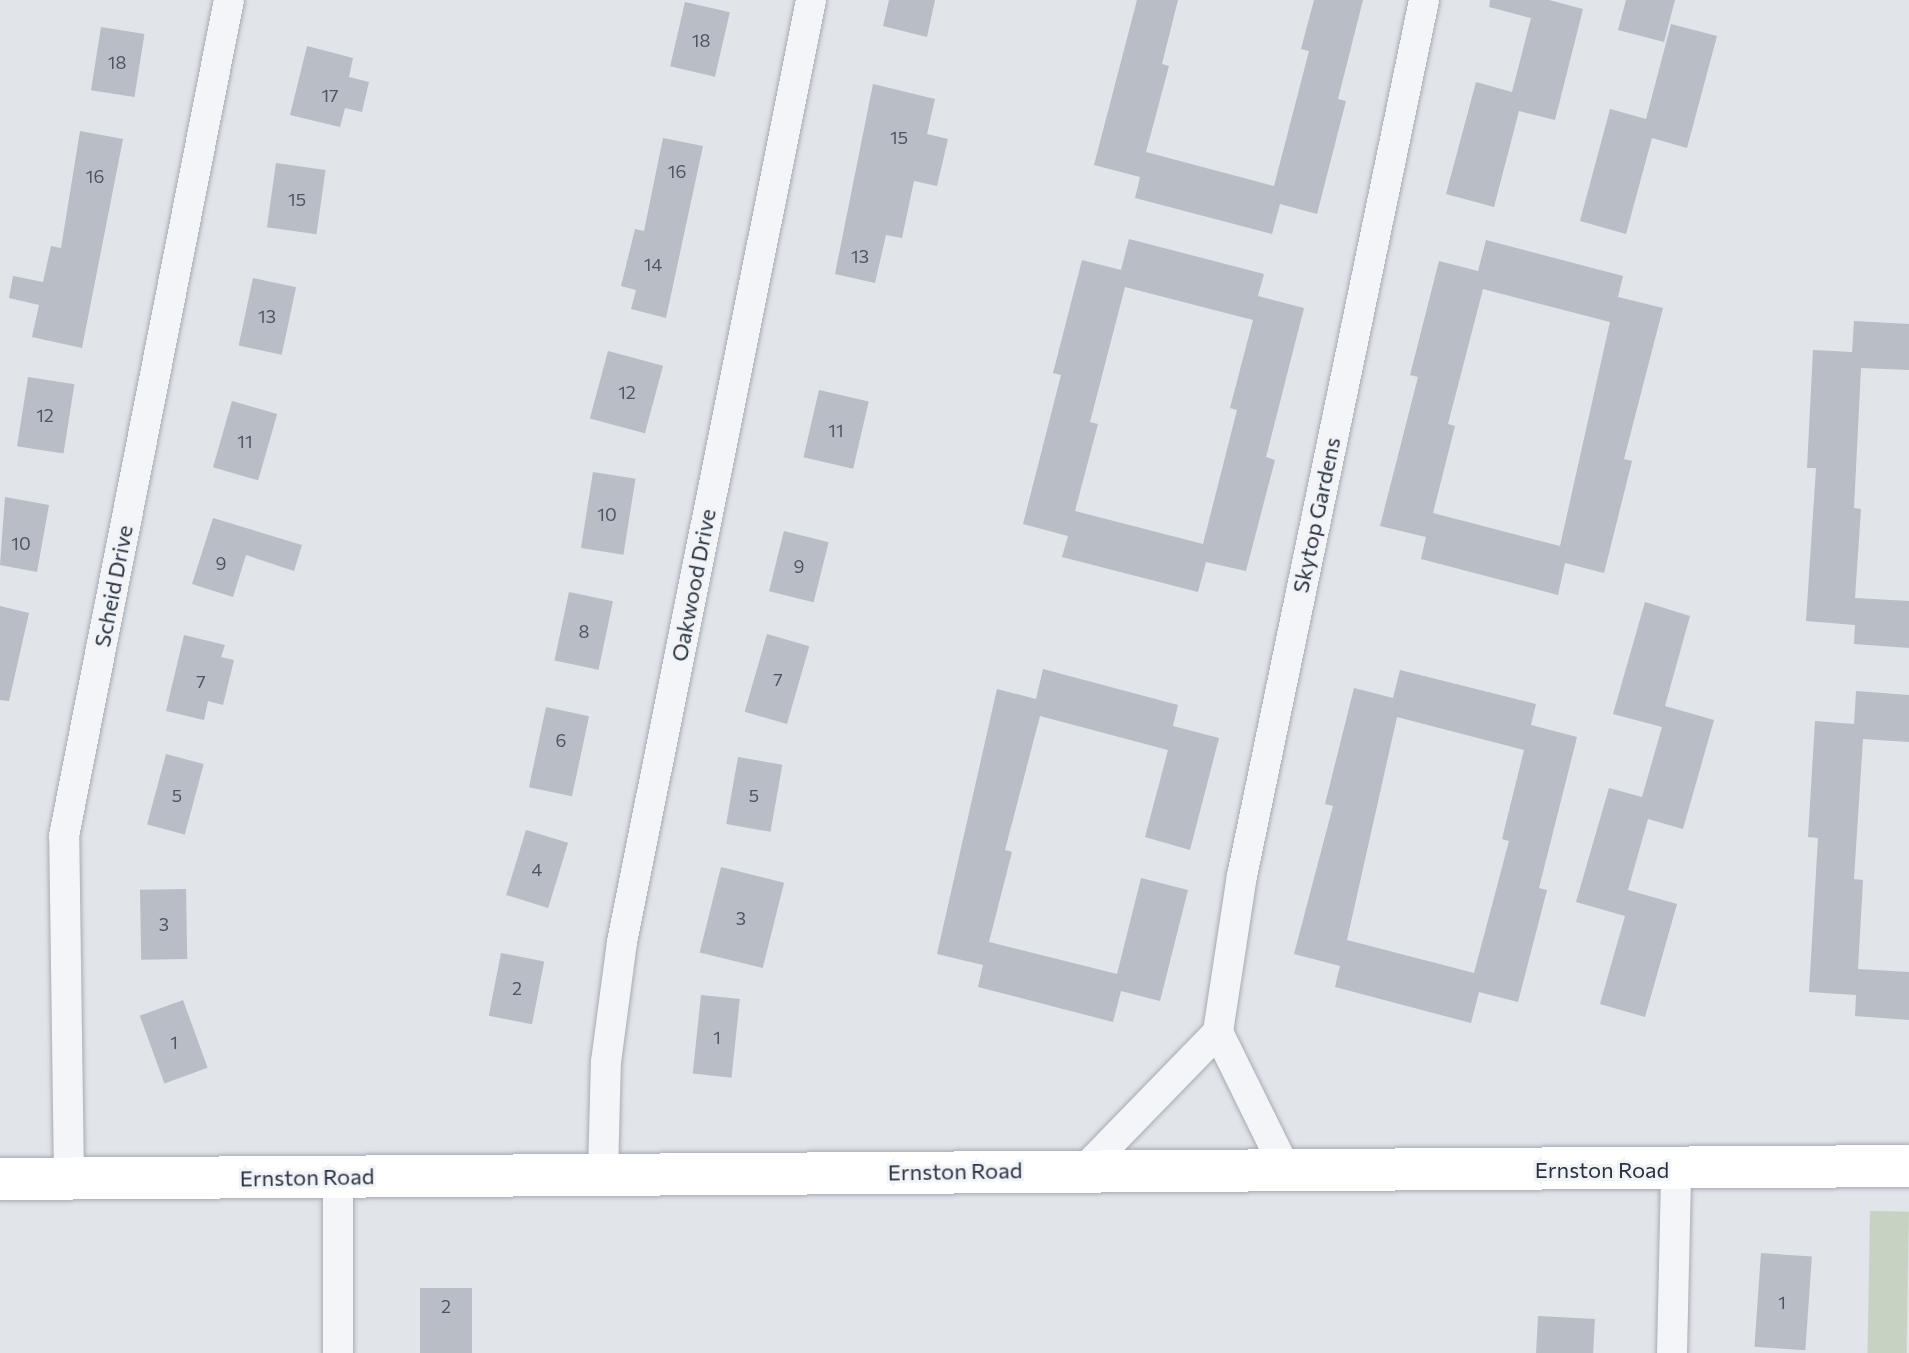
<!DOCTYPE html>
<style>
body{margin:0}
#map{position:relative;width:1909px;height:1353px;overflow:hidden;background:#e1e4e9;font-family:Commissioner,sans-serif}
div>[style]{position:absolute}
.green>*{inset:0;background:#c6d3c2;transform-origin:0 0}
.building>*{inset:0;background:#b8bdc6;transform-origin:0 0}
.roads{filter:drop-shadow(0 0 2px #a6abb3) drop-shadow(0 0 2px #a6abb3)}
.street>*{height:30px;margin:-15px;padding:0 15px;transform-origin:15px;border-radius:15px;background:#f4f5f8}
.secondary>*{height:42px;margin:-21px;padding:0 21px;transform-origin:21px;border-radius:21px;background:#fff}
span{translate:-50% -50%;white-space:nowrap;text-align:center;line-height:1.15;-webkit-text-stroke:6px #f1f3f7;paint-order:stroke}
.number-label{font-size:18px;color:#4e5562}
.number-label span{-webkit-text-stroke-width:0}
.street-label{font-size:22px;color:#2a3241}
</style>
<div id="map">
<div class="green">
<div style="left:1870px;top:1211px;width:39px;height:142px;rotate:1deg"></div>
</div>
<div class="building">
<div style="clip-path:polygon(889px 0,935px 0,927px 37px,883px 26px)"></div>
<div style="clip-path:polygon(1137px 0,1178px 0,1162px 64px,1169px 66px,1146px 152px,1274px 186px,1309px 51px,1301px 49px,1314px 0,1363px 0,1338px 99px,1346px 101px,1317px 214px,1280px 204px,1272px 234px,1135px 198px,1140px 177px,1094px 165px)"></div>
<div style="clip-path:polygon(1490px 0,1549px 0,1583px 9px,1555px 120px,1519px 111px,1494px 207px,1446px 194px,1476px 82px,1512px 92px,1531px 18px,1489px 7px)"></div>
<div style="clip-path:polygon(1626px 0,1675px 0,1664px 42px,1618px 30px)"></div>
<div style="left:685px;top:2px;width:46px;height:66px;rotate:13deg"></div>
<div style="clip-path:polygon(1671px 24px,1717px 36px,1687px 148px,1652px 138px,1626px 234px,1580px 221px,1610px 109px,1646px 119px)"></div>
<div style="left:101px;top:27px;width:44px;height:64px;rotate:9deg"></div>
<div style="clip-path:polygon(307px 46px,353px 58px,349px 77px,369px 82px,362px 112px,345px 108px,340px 127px,290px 115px)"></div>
<div style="clip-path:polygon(873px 84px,935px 99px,927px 134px,948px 139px,937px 186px,914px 181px,902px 238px,886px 235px,875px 283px,835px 274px)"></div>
<div style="clip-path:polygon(80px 131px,123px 139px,82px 348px,32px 337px,39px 305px,9px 298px,13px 276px,43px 282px,51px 246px,61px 248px)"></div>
<div style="clip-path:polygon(663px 138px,703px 146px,666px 318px,631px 309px,636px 290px,621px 286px,635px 229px,644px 231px)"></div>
<div style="left:276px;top:163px;width:50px;height:65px;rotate:8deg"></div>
<div style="clip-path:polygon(evenodd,1129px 239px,1264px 274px,1258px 296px,1304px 308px,1266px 457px,1275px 460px,1246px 571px,1206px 562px,1198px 592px,1062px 557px,1068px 536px,1023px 524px,1061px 375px,1053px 373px,1082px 260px,1121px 270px,1129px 239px,1125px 287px,1253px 320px,1230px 408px,1237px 410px,1203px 544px,1075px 511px,1098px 424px,1090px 422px,1125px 287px)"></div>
<div style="clip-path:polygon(evenodd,1486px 240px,1623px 276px,1618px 297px,1663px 308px,1624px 459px,1632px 461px,1604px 573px,1565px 563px,1558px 595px,1421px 559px,1426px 537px,1380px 526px,1418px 377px,1410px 375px,1439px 261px,1478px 271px,1486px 240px,1483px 289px,1610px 322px,1560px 546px,1433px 513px,1455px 426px,1448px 424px,1483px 289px)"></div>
<div style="left:253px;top:278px;width:44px;height:69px;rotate:12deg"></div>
<div style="clip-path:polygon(1854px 321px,1909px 324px,1909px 370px,1861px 368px,1854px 508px,1861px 509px,1855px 598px,1909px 601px,1909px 648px,1854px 644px,1855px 625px,1806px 621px,1816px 468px,1807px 468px,1813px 350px,1852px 352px)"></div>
<div style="left:608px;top:351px;width:57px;height:70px;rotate:15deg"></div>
<div style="left:28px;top:377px;width:47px;height:70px;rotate:9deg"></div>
<div style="left:819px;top:390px;width:51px;height:69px;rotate:13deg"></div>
<div style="left:232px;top:401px;width:47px;height:69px;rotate:16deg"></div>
<div style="left:593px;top:472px;width:43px;height:77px;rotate:9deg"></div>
<div style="clip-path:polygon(5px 497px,49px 505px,37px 572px,0 565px)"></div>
<div style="clip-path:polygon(213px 518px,302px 545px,294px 571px,246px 555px,233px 597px,192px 584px)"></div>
<div style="left:784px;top:531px;width:46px;height:62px;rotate:14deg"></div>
<div style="left:569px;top:592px;width:45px;height:70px;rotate:12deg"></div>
<div style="clip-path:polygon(1645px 602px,1690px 616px,1665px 706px,1714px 720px,1683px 829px,1648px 819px,1628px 890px,1677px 904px,1645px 1017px,1600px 1004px,1625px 916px,1576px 902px,1609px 788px,1642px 797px,1662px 727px,1613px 714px)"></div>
<div style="clip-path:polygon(0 606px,29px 613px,9px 701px,0 700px)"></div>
<div style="left:767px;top:634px;width:44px;height:81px;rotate:16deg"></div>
<div style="clip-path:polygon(184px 635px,225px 645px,221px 657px,234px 660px,223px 705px,208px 701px,204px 720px,166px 711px)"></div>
<div style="clip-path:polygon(1043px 669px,1178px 705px,1173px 726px,1219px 738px,1190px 850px,1145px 837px,1168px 750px,1040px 716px,1005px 850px,1012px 852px,989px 942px,1117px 974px,1141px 878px,1188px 890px,1160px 1001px,1121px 991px,1113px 1022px,978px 987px,983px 965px,937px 954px,997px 689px,1036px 699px)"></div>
<div style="clip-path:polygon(evenodd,1400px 670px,1536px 704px,1531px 725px,1577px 737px,1539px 888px,1547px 890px,1518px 1002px,1479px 992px,1471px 1023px,1335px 987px,1340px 966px,1294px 954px,1333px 806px,1325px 804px,1354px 688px,1393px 698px,1400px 670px,1397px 717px,1524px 750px,1502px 839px,1509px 841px,1474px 973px,1347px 940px,1397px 717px)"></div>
<div style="clip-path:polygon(1856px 691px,1909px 695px,1909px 742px,1863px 739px,1854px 879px,1863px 880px,1858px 969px,1909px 972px,1909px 1020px,1855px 1016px,1856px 995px,1809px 992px,1818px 838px,1808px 837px,1815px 721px,1854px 724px)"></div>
<div style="left:546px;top:707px;width:44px;height:82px;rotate:12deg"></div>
<div style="left:166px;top:754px;width:39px;height:73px;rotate:15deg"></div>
<div style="left:738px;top:757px;width:45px;height:68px;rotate:10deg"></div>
<div style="left:526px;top:830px;width:44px;height:68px;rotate:17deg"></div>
<div style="left:721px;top:867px;width:65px;height:88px;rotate:14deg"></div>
<div style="left:186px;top:889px;width:70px;height:46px;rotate:89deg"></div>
<div style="left:501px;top:953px;width:44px;height:64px;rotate:11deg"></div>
<div style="left:701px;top:995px;width:39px;height:79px;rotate:6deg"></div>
<div style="left:183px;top:1000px;width:72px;height:46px;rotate:70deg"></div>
<div style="left:1761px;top:1253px;width:51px;height:94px;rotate:4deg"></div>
<div style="left:420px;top:1288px;width:52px;height:65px"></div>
<div style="left:1538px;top:1316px;width:57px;height:37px;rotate:3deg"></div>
</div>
<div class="roads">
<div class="street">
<div style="left:1218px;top:1032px;width:158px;rotate:-81.3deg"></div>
<div style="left:1242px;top:876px;width:895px;rotate:-78.26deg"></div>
<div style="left:1218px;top:1032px;width:152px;rotate:63.8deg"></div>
<div style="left:1085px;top:1169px;width:191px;rotate:-45.8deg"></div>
<div style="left:603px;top:1173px;width:111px;rotate:-88.5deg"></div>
<div style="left:606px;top:1062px;width:121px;rotate:-82.4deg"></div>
<div style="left:622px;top:942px;width:961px;rotate:-78.65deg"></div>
<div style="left:338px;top:1177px;width:176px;rotate:90deg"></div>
<div style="left:69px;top:1179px;width:343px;rotate:-90.8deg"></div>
<div style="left:64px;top:836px;width:852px;rotate:-78.84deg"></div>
<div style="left:1672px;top:1353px;width:182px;rotate:-88.7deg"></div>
</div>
<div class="secondary">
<div style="left:0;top:1179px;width:1909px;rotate:-0.39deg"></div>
</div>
</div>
<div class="number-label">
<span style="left:701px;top:40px">18</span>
<span style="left:117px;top:62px">18</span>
<span style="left:330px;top:95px">17</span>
<span style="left:899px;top:137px">15</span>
<span style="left:677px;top:171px">16</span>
<span style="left:95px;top:176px">16</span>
<span style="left:297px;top:199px">15</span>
<span style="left:860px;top:256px">13</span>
<span style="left:653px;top:264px">14</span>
<span style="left:267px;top:316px">13</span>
<span style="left:627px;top:392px">12</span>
<span style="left:45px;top:415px">12</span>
<span style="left:836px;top:430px">11</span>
<span style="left:245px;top:441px">11</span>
<span style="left:607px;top:514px">10</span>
<span style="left:21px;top:543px">10</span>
<span style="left:221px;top:563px">9</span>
<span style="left:799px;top:566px">9</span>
<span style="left:584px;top:631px">8</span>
<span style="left:778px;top:679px">7</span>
<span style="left:201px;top:681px">7</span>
<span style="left:561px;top:740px">6</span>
<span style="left:177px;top:795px">5</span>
<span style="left:754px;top:795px">5</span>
<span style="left:537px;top:869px">4</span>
<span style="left:741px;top:918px">3</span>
<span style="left:164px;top:924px">3</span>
<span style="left:517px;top:988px">2</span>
<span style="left:717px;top:1037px">1</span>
<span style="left:174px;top:1042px">1</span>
<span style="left:1782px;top:1302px">1</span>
<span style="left:446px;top:1306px">2</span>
</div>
<div class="street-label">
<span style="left:1316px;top:515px;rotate:-78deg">Skytop Gardens</span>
<span style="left:693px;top:585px;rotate:-79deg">Oakwood Drive</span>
<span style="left:113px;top:586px;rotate:-79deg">Scheid Drive</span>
<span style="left:1602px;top:1170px">Ernston Road</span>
<span style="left:955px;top:1171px;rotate:-1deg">Ernston Road</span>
<span style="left:307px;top:1177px;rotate:-1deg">Ernston Road</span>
</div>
</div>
